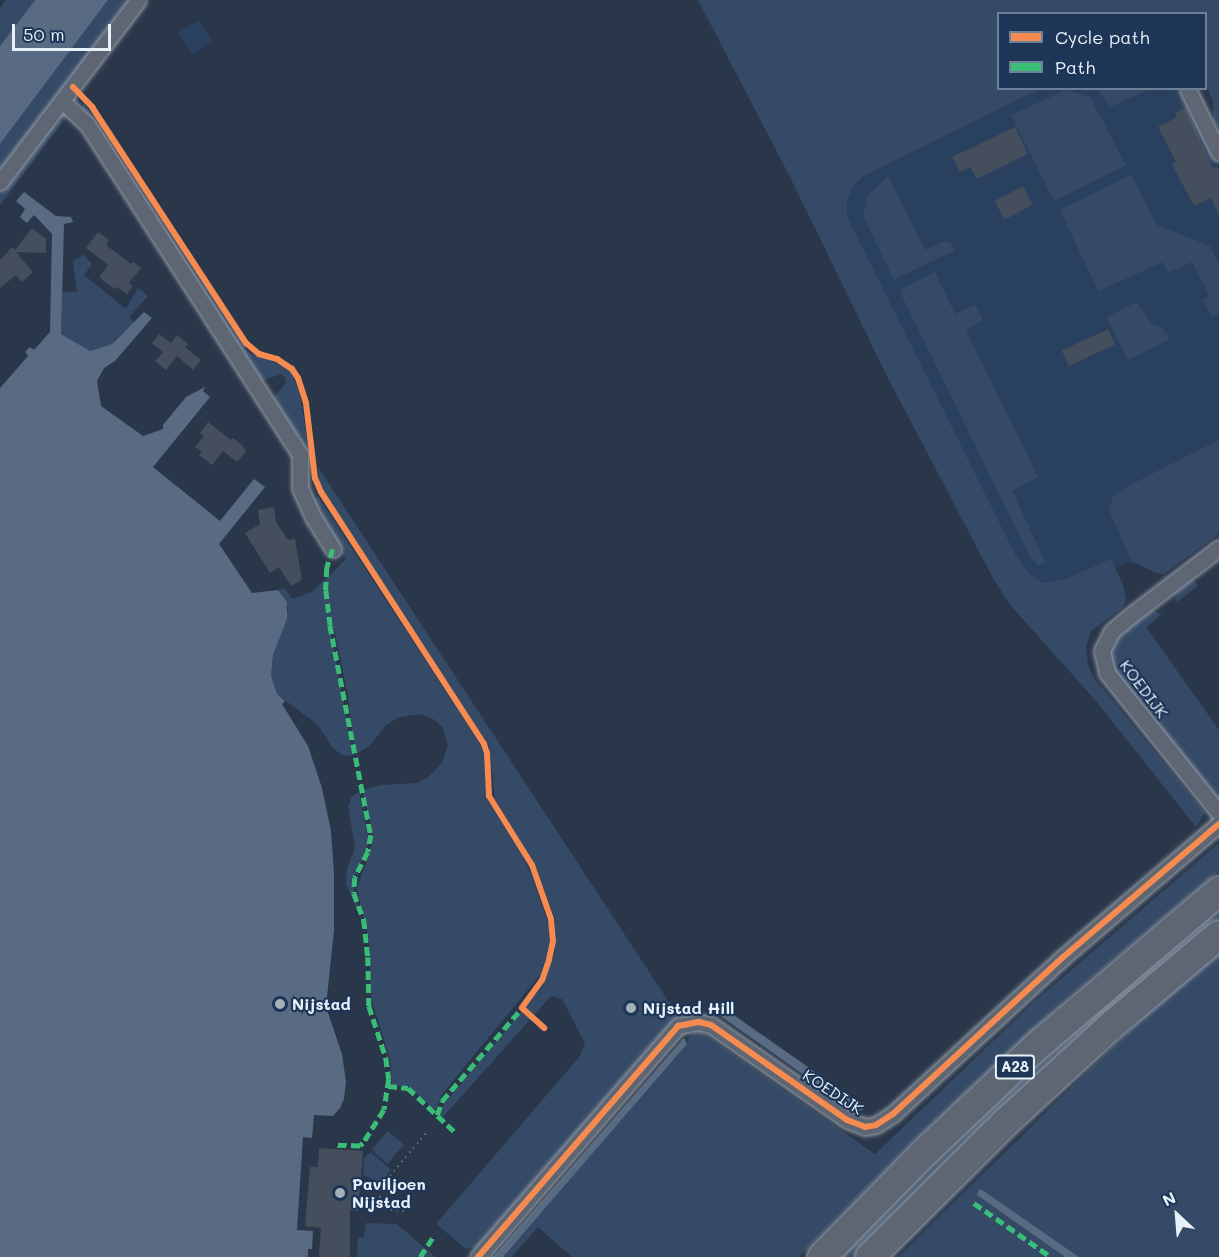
<!DOCTYPE html>
<style>
body{margin:0}
#map{position:relative;width:1219px;height:1257px;overflow:hidden;background:#2a374a;font-family:Mali,sans-serif}
div>[style]{position:absolute}
.built>*{inset:0;background:#2a405f;transform-origin:0 0}
.green>*{inset:0;background:#354a67;transform-origin:0 0}
.water>*{inset:0;background:#586b83}
.building>*{inset:0;background:#444e5c;transform-origin:0 0}
.path>*{height:2px;margin-top:-1px;transform-origin:0;background:repeating-linear-gradient(90deg,#656d78 0 1.5px,transparent 0 6px)}
.roads{filter:drop-shadow(0 0 2px #959da7) drop-shadow(0 0 2px #959da7)}
.minor>*{height:15px;margin:-7.5px;padding:0 7.5px;transform-origin:7.5px;border-radius:7.5px;background:#5d6672}
.motorway>*{height:28px;margin:-14px;padding:0 14px;transform-origin:14px;border-radius:14px;background:#5d6672}
.quiet>*{height:4.5px;margin-top:-2.25px;transform-origin:0;background:repeating-linear-gradient(90deg,#3abd76 0 9px,transparent 0 13.5px)}
.cycleway>*{height:6px;margin:-3px;padding:0 3px;transform-origin:3px;border-radius:3px;background:#f68b52}
.dots>*{width:16px;height:16px;translate:-50% -50%;box-sizing:border-box;border:3px solid #1d3557;border-radius:50%}
span{translate:-50% -50%;white-space:nowrap;text-align:center;line-height:1.15;-webkit-text-stroke:4.5px #1d3557;paint-order:stroke}
.shield-label span{padding:2px 4px;background:#1d3557;border:2px solid;border-radius:4px;-webkit-text-stroke-width:0}
.shield-label{font-size:15px;color:#e8f1f8;font-weight:700}
.street-label{font-size:16px;color:#e8f1f8}
.poi-label{font-size:16px;color:#e8f1f8;font-weight:700}
.left{translate:0 -50%;text-align:left}
.legend{position:absolute;left:997px;top:12px;width:210px;height:78px;box-sizing:border-box;background:#1d3557;border:2px solid #6e8097;margin:0;padding:8px 10px;list-style:none;font-size:18px;color:#e8f1f8}
.legend li{display:flex;align-items:center;gap:12px;height:30px}
.legend b{width:30px;border:2px solid #6e8097}
.north{position:absolute;left:1147px;top:1185px;width:60px;height:60px;-webkit-text-stroke:4px #1d3557;paint-order:stroke;rotate:334deg;font-size:16px;font-weight:700;line-height:24px;text-align:center;color:#e8f1f8}
.north::after{content:'';display:block;margin:auto;width:21px;height:27px;background:#e8f1f8;clip-path:polygon(50% 0,100% 100%,50% 72%,0 100%)}
.scale{position:absolute;left:12px;top:24px;width:99px;height:27px;box-sizing:border-box;border:3px solid #e8f1f8;border-top:0;padding-left:8px;font-size:18px;line-height:21px;white-space:nowrap;color:#e8f1f8;-webkit-text-stroke:4px #1d3557;paint-order:stroke}
</style>
<div id="map">
<div class="built">
<div style="left:199px;top:20px;width:26px;height:24px;rotate:59deg"></div>
<div style="clip-path:polygon(1019px 89px,1180px 89px,1219px 168px,1219px 498px,1131px 561px,1034px 606px,823px 186px)"></div>
</div>
<div class="green">
<div style="clip-path:polygon(6px 0,35px 0,0 46px,0 8px)"></div>
<div style="clip-path:polygon(108px 0,133px 0,0 176px,0 144px)"></div>
<div style="clip-path:polygon(698px 0,1219px 0,1219px 132px,1213px 120px,1213px 101px,1206px 84px,1206px 14px,998px 14px,998px 88px,1040px 89px,863px 176px,852px 187px,846px 205px,848px 219px,1016px 556px,1030px 574px,1043px 583px,1063px 580px,1111px 559px,1123px 584px,1126px 601px,1122px 608px,1091px 631px,1086px 647px,1088px 665px,1094px 678px,1205px 813px,1196px 827px,1096px 701px,1011px 606px,994px 580px,889px 380px,790px 177px)"></div>
<div style="clip-path:polygon(1098px 89px,1150px 89px,1110px 107px)"></div>
<div style="clip-path:polygon(1066px 90px,1090px 97px,1126px 165px,1054px 201px,1011px 115px)"></div>
<div style="clip-path:polygon(84px 103px,248px 352px,282px 365px,292px 373px,300px 395px,310px 456px,272px 399px,286px 383px,286px 379px,282px 374px,260px 381px,82px 108px)"></div>
<div style="clip-path:polygon(59px 112px,68px 115px,0 205px,0 189px)"></div>
<div style="clip-path:polygon(888px 175px,925px 250px,944px 241px,950px 242px,955px 250px,894px 280px,863px 216px,867px 197px)"></div>
<div style="clip-path:polygon(1131px 175px,1157px 225px,1210px 246px,1219px 264px,1219px 313px,1212px 317px,1203px 300px,1209px 295px,1192px 262px,1168px 273px,1163px 262px,1098px 291px,1060px 210px)"></div>
<div style="clip-path:polygon(84px 255px,92px 264px,84px 275px,126px 309px,138px 288px,148px 296px,129px 317px,134px 323px,115px 339px,112px 344px,90px 351px,61px 334px,62px 293px,77px 291px,73px 261px)"></div>
<div style="clip-path:polygon(935px 272px,955px 314px,975px 305px,983px 320px,966px 330px,1038px 477px,1012px 491px,1046px 563px,1038px 566px,1029px 555px,899px 290px)"></div>
<div style="clip-path:polygon(1137px 302px,1152px 324px,1162px 327px,1170px 339px,1128px 360px,1106px 317px)"></div>
<div style="clip-path:polygon(1219px 440px,1219px 534px,1164px 574px,1156px 573px,1131px 561px,1109px 510px,1113px 496px,1128px 486px)"></div>
<div style="clip-path:polygon(318px 467px,680px 1019px,481px 1245px,475px 1248px,465px 1248px,436px 1224px,580px 1056px,585px 1043px,562px 999px,551px 996px,443px 1117px,440px 1115px,444px 1104px,542px 987px,555px 953px,555px 919px,535px 865px,495px 799px,489px 746px,320px 486px)"></div>
<div style="clip-path:polygon(318px 496px,480px 744px,484px 755px,487px 800px,522px 854px,532px 876px,549px 925px,549px 951px,540px 975px,443px 1093px,435px 1110px,410px 1088px,392px 1085px,390px 1059px,371px 998px,369px 940px,357px 888px,372px 846px,372px 828px,362px 790px,381px 785px,417px 783px,427px 778px,442px 763px,448px 745px,443px 728px,435px 720px,420px 714px,400px 717px,387px 724px,370px 745px,355px 755px,348px 696px,334px 628px,330px 628px,353px 756px,342px 755px,332px 747px,318px 725px,277px 694px,271px 676px,273px 655px,288px 610px,287px 602px,278px 590px,284px 588px,293px 599px,312px 592px,346px 559px,320px 523px,314px 505px,314px 499px)"></div>
<div style="clip-path:polygon(1191px 577px,1198px 586px,1177px 602px,1173px 591px)"></div>
<div style="clip-path:polygon(1150px 608px,1161px 615px,1146px 627px,1219px 730px,1219px 803px,1114px 674px,1106px 652px,1116px 636px)"></div>
<div style="clip-path:polygon(359px 792px,369px 842px,353px 883px,360px 917px,346px 883px,347px 869px,355px 848px,348px 806px,352px 796px)"></div>
<div style="clip-path:polygon(1219px 843px,1219px 871px,1071px 995px,1014px 1047px,910px 1144px,799px 1257px,572px 1257px,538px 1227px,512px 1257px,503px 1257px,687px 1044px,687px 1040px,697px 1029px,875px 1154px,1034px 1002px)"></div>
<div style="clip-path:polygon(1219px 905px,1219px 923px,857px 1257px,836px 1257px,1008px 1087px)"></div>
<div style="clip-path:polygon(1219px 952px,1219px 1257px,1079px 1257px,979px 1189px,977px 1195px,1065px 1257px,898px 1257px,1143px 1017px)"></div>
<div style="left:388px;top:1131px;width:21px;height:25px;rotate:41deg"></div>
<div style="clip-path:polygon(371px 1152px,391px 1170px,380px 1183px,363px 1175px,364px 1158px)"></div>
<div style="clip-path:polygon(366px 1223px,397px 1224px,435px 1257px,357px 1257px,358px 1238px,364px 1237px)"></div>
</div>
<div class="water">
<div style="clip-path:polygon(35px 0,108px 0,0 144px,0 46px)"></div>
<div style="clip-path:polygon(24px 192px,56px 216px,71px 217px,73px 222px,64px 224px,61px 334px,90px 351px,112px 344px,144px 312px,152px 318px,115px 361px,104px 368px,97px 381px,101px 406px,143px 436px,163px 429px,163px 425px,186px 397px,205px 387px,203px 391px,210px 397px,153px 467px,220px 521px,254px 479px,265px 487px,219px 544px,252px 593px,278px 590px,287px 602px,287px 619px,273px 655px,271px 676px,277px 694px,285px 701px,282px 704px,308px 746px,322px 788px,331px 831px,334px 874px,334px 930px,326px 1007px,342px 1054px,346px 1082px,344px 1099px,340px 1108px,333px 1116px,314px 1115px,312px 1138px,303px 1137px,297px 1230px,313px 1231px,312px 1249px,308px 1249px,308px 1257px,0 1257px,0 388px,28px 356px,25px 352px,30px 347px,34px 350px,50px 332px,52px 234px,34px 215px,27px 223px,20px 217px,25px 209px,16px 201px)"></div>
<div style="clip-path:polygon(713px 1004px,718px 1004px,862px 1105px,863px 1110px,858px 1111px,852px 1109px,712px 1010px)"></div>
<div style="clip-path:polygon(684px 1038px,687px 1044px,503px 1257px,493px 1257px)"></div>
<div style="clip-path:polygon(979px 1189px,982px 1190px,1079px 1257px,1065px 1257px,977px 1195px)"></div>
</div>
<div class="building">
<div style="clip-path:polygon(1186px 107px,1212px 167px,1219px 168px,1219px 215px,1211px 198px,1194px 206px,1172px 164px,1176px 162px,1158px 127px,1177px 117px,1175px 113px)"></div>
<div style="clip-path:polygon(1015px 127px,1028px 154px,977px 179px,970px 167px,960px 172px,952px 157px)"></div>
<div style="left:1023px;top:186px;width:21px;height:32px;rotate:62deg"></div>
<div style="clip-path:polygon(32px 228px,46px 239px,46px 253px,16px 252px,33px 272px,22px 282px,16px 275px,0 288px,0 260px,12px 247px,15px 250px)"></div>
<div style="clip-path:polygon(98px 232px,109px 240px,106px 245px,131px 264px,133px 262px,141px 268px,129px 283px,133px 286px,127px 294px,117px 287px,114px 289px,99px 277px,108px 265px,86px 248px)"></div>
<div style="left:1108px;top:329px;width:17px;height:51px;rotate:65deg"></div>
<div style="clip-path:polygon(159px 334px,171px 343px,177px 335px,188px 344px,185px 347px,201px 360px,193px 370px,177px 356px,166px 370px,155px 361px,163px 352px,152px 343px)"></div>
<div style="clip-path:polygon(208px 422px,231px 440px,233px 438px,242px 445px,246px 451px,237px 462px,223px 451px,212px 465px,199px 455px,202px 452px,195px 447px,204px 436px,200px 433px)"></div>
<div style="clip-path:polygon(274px 507px,276px 522px,288px 540px,295px 539px,302px 580px,291px 586px,279px 567px,270px 573px,245px 533px,260px 524px,258px 510px)"></div>
<div style="clip-path:polygon(319px 1148px,363px 1151px,358px 1211px,350px 1210px,350px 1257px,319px 1257px,321px 1228px,305px 1226px,310px 1167px,318px 1167px)"></div>
</div>
<div class="path">
<div style="left:404px;top:1211px;width:20px;rotate:-174deg"></div>
<div style="left:384px;top:1209px;width:13px;rotate:-108deg"></div>
<div style="left:380px;top:1197px;width:12px;rotate:-81deg"></div>
<div style="left:382px;top:1185px;width:70px;rotate:-49.7deg"></div>
</div>
<div class="roads">
<div class="minor">
<div style="left:1188px;top:90px;width:70px;rotate:63.8deg"></div>
<div style="left:62px;top:101px;width:34px;rotate:43deg"></div>
<div style="left:87px;top:124px;width:393px;rotate:57.2deg"></div>
<div style="left:300px;top:454px;width:34px;rotate:90deg"></div>
<div style="left:300px;top:488px;width:32px;rotate:66deg"></div>
<div style="left:313px;top:517px;width:38px;rotate:58deg"></div>
<div style="left:0;top:182px;width:228px;rotate:-52.8deg"></div>
<div style="left:1219px;top:548px;width:112px;rotate:142.6deg"></div>
<div style="left:1130px;top:616px;width:23px;rotate:140deg"></div>
<div style="left:1112px;top:631px;width:22px;rotate:117deg"></div>
<div style="left:1102px;top:651px;width:23px;rotate:77deg"></div>
<div style="left:1107px;top:673px;width:179px;rotate:51.3deg"></div>
<div style="left:478px;top:1257px;width:306px;rotate:-49.1deg"></div>
<div style="left:678px;top:1026px;width:21px;rotate:-11deg"></div>
<div style="left:699px;top:1022px;width:12px;rotate:14deg"></div>
<div style="left:711px;top:1025px;width:166px;rotate:34.9deg"></div>
<div style="left:847px;top:1120px;width:19px;rotate:21deg"></div>
<div style="left:865px;top:1127px;width:11px;rotate:-10deg"></div>
<div style="left:876px;top:1125px;width:20px;rotate:-33deg"></div>
<div style="left:893px;top:1114px;width:230px;rotate:-42.7deg"></div>
<div style="left:1062px;top:958px;width:206px;rotate:-40.5deg"></div>
</div>
<div class="motorway">
<div style="left:822px;top:1257px;width:147px;rotate:-45.6deg"></div>
<div style="left:925px;top:1152px;width:154px;rotate:-43.4deg"></div>
<div style="left:1037px;top:1046px;width:239px;rotate:-40.4deg"></div>
<div style="left:870px;top:1257px;width:193px;rotate:-44.8deg"></div>
<div style="left:1007px;top:1121px;width:144px;rotate:-42.5deg"></div>
<div style="left:1113px;top:1024px;width:138px;rotate:-40deg"></div>
</div>
</div>
<div class="quiet">
<div style="left:333px;top:549px;width:20px;rotate:108deg"></div>
<div style="left:327px;top:568px;width:22px;rotate:93deg"></div>
<div style="left:326px;top:590px;width:35px;rotate:83deg"></div>
<div style="left:330px;top:625px;width:214px;rotate:79deg"></div>
<div style="left:371px;top:835px;width:17px;rotate:100deg"></div>
<div style="left:368px;top:852px;width:29px;rotate:117deg"></div>
<div style="left:355px;top:878px;width:15px;rotate:94deg"></div>
<div style="left:354px;top:893px;width:29px;rotate:70deg"></div>
<div style="left:364px;top:920px;width:37px;rotate:84deg"></div>
<div style="left:368px;top:957px;width:49px;rotate:88.8deg"></div>
<div style="left:369px;top:1006px;width:55px;rotate:71.9deg"></div>
<div style="left:386px;top:1058px;width:21px;rotate:82deg"></div>
<div style="left:389px;top:1079px;width:31px;rotate:99deg"></div>
<div style="left:384px;top:1110px;width:39px;rotate:122deg"></div>
<div style="left:363px;top:1143px;width:4px;rotate:135deg"></div>
<div style="left:360px;top:1146px;width:24px;rotate:-178deg"></div>
<div style="left:388px;top:1086px;width:20px;rotate:6deg"></div>
<div style="left:408px;top:1088px;width:63px;rotate:43.1deg"></div>
<div style="left:437px;top:1115px;width:15px;rotate:-70deg"></div>
<div style="left:442px;top:1101px;width:123px;rotate:-49.3deg"></div>
<div style="left:974px;top:1203px;width:94px;rotate:35deg"></div>
<div style="left:420px;top:1257px;width:24px;rotate:-57deg"></div>
</div>
<div class="cycleway">
<div style="left:73px;top:87px;width:28px;rotate:46deg"></div>
<div style="left:92px;top:107px;width:282px;rotate:56.9deg"></div>
<div style="left:246px;top:343px;width:17px;rotate:40deg"></div>
<div style="left:259px;top:354px;width:19px;rotate:16deg"></div>
<div style="left:277px;top:359px;width:18px;rotate:34deg"></div>
<div style="left:292px;top:369px;width:11px;rotate:56deg"></div>
<div style="left:298px;top:378px;width:26px;rotate:72deg"></div>
<div style="left:306px;top:403px;width:76px;rotate:83.2deg"></div>
<div style="left:315px;top:478px;width:15px;rotate:67deg"></div>
<div style="left:321px;top:492px;width:300px;rotate:57.1deg"></div>
<div style="left:484px;top:744px;width:9px;rotate:72deg"></div>
<div style="left:487px;top:753px;width:43px;rotate:87.3deg"></div>
<div style="left:489px;top:796px;width:81px;rotate:58.1deg"></div>
<div style="left:532px;top:865px;width:57px;rotate:70.6deg"></div>
<div style="left:551px;top:919px;width:22px;rotate:85deg"></div>
<div style="left:553px;top:941px;width:19px;rotate:102deg"></div>
<div style="left:549px;top:960px;width:21px;rotate:109deg"></div>
<div style="left:542px;top:980px;width:34px;rotate:126deg"></div>
<div style="left:522px;top:1008px;width:30px;rotate:42deg"></div>
<div style="left:478px;top:1257px;width:306px;rotate:-49.1deg"></div>
<div style="left:678px;top:1026px;width:21px;rotate:-11deg"></div>
<div style="left:699px;top:1022px;width:12px;rotate:14deg"></div>
<div style="left:711px;top:1025px;width:166px;rotate:34.9deg"></div>
<div style="left:847px;top:1120px;width:19px;rotate:21deg"></div>
<div style="left:865px;top:1127px;width:11px;rotate:-10deg"></div>
<div style="left:876px;top:1125px;width:20px;rotate:-33deg"></div>
<div style="left:893px;top:1114px;width:230px;rotate:-42.7deg"></div>
<div style="left:1062px;top:958px;width:206px;rotate:-40.5deg"></div>
</div>
<div class="dots">
<div style="left:280px;top:1004px;background:#a6b0bb"></div>
<div style="left:631px;top:1008px;background:#a6b0bb"></div>
<div style="left:340px;top:1193px;background:#a6b0bb"></div>
</div>
<div class="shield-label">
<span style="left:1015px;top:1067px">A28</span>
</div>
<div class="street-label">
<span style="left:1144px;top:689px;rotate:53deg">KOEDIJK</span>
<span style="left:833px;top:1092px;rotate:33deg">KOEDIJK</span>
</div>
<div class="poi-label">
<span class="left" style="left:292px;top:1004px">Nijstad</span>
<span class="left" style="left:643px;top:1008px">Nijstad Hill</span>
<span class="left" style="left:352px;top:1193px">Paviljoen<br>Nijstad</span>
</div>
<ul class="legend">
<li><b style="height:8px;background:#f68b52"></b>Cycle path</li>
<li><b style="height:8px;background:#3abd76"></b>Path</li>
</ul>
<div class="north">N</div>
<div class="scale">50 m</div>
</div>
